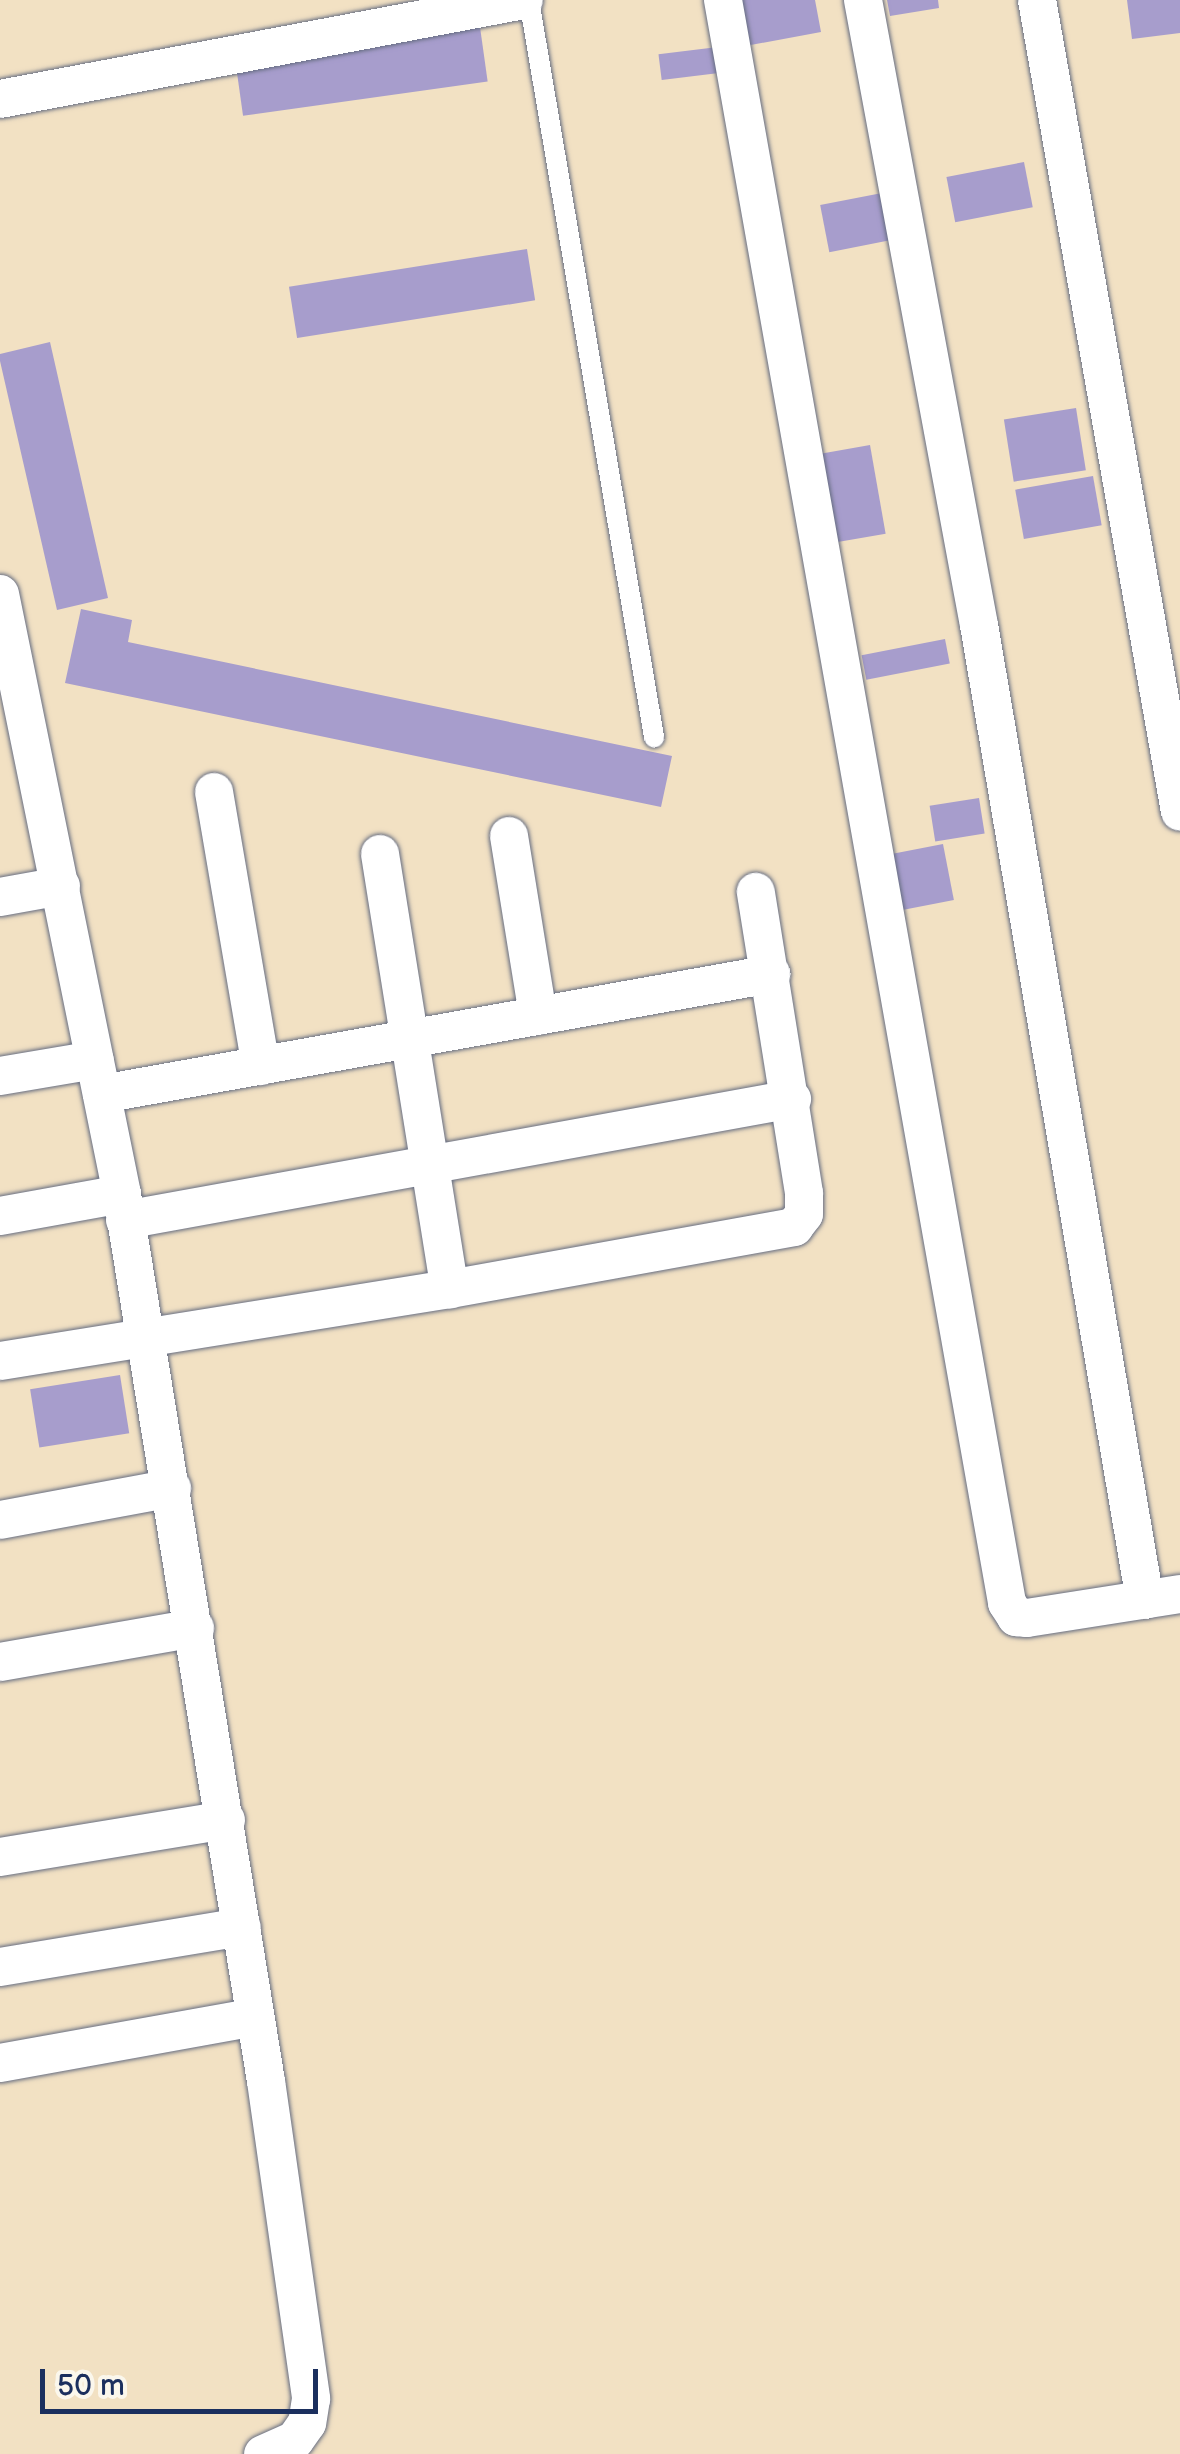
<!DOCTYPE html>
<style>
body{margin:0}
#map{position:relative;width:1180px;height:2454px;overflow:hidden;background:#f2e1c3;font-family:"Balsamiq Sans",sans-serif}
div>[style]{position:absolute}
.building>*{inset:0;background:#a79dcc;transform-origin:0 0}
.roads{filter:drop-shadow(0 0 2px #666d81) drop-shadow(0 0 2px #666d81)}
.service>*{height:20px;margin:-10px;padding:0 10px;transform-origin:10px;border-radius:10px;background:#fff}
.minor>*{height:38px;margin:-19px;padding:0 19px;transform-origin:19px;border-radius:19px;background:#fff}
span{translate:-50% -50%;white-space:nowrap;text-align:center;line-height:1.15;-webkit-text-stroke:8px #fbf7ec;paint-order:stroke}
.scale{position:absolute;left:40px;top:2369px;width:278px;height:45px;box-sizing:border-box;border:5px solid #1b2f5e;border-top:0;padding-left:12px;font-size:30px;line-height:35px;white-space:nowrap;color:#1b2f5e;-webkit-text-stroke:8px #fbf7ec;paint-order:stroke}
</style>
<div id="map">
<div class="building">
<div style="clip-path:polygon(731px 0,815px 0,821px 32px,740px 47px)"></div>
<div style="clip-path:polygon(887px 0,938px 0,939px 8px,890px 16px)"></div>
<div style="clip-path:polygon(1127px 0,1180px 0,1180px 33px,1132px 39px)"></div>
<div style="left:480px;top:27px;width:55px;height:247px;rotate:82deg"></div>
<div style="left:726px;top:46px;width:26px;height:68px;rotate:83deg"></div>
<div style="left:1024px;top:162px;width:46px;height:79px;rotate:79deg"></div>
<div style="left:882px;top:193px;width:48px;height:63px;rotate:79deg"></div>
<div style="left:527px;top:249px;width:52px;height:241px;rotate:81deg"></div>
<div style="clip-path:polygon(50px 342px,108px 598px,57px 610px,0 361px,0 354px)"></div>
<div style="left:1076px;top:408px;width:63px;height:73px;rotate:81deg"></div>
<div style="left:870px;top:445px;width:90px;height:53px;rotate:80deg"></div>
<div style="left:1093px;top:476px;width:50px;height:79px;rotate:80deg"></div>
<div style="clip-path:polygon(81px 609px,132px 620px,128px 642px,672px 756px,661px 807px,65px 683px)"></div>
<div style="left:945px;top:639px;width:25px;height:85px;rotate:79deg"></div>
<div style="left:979px;top:798px;width:36px;height:50px;rotate:81deg"></div>
<div style="left:943px;top:844px;width:57px;height:59px;rotate:79deg"></div>
<div style="left:120px;top:1375px;width:59px;height:91px;rotate:81deg"></div>
</div>
<div class="roads">
<div class="service">
<div style="left:529px;top:0;width:748px;rotate:80.37deg"></div>
</div>
<div class="minor">
<div style="left:723px;top:0;width:1628px;rotate:79.95deg"></div>
<div style="left:1007px;top:1603px;width:17px;rotate:57deg"></div>
<div style="left:1016px;top:1617px;width:11px;rotate:5deg"></div>
<div style="left:1027px;top:1618px;width:155px;rotate:-8.9deg"></div>
<div style="left:863px;top:0;width:636px;rotate:79.49deg"></div>
<div style="left:979px;top:625px;width:989px;rotate:80.34deg"></div>
<div style="left:1037px;top:0;width:824px;rotate:80.01deg"></div>
<div style="left:0;top:99px;width:533px;rotate:-10.7deg"></div>
<div style="left:0;top:594px;width:612px;rotate:78.51deg"></div>
<div style="left:122px;top:1194px;width:899px;rotate:80.78deg"></div>
<div style="left:266px;top:2081px;width:321px;rotate:81.9deg"></div>
<div style="left:311px;top:2399px;width:24px;rotate:99deg"></div>
<div style="left:307px;top:2423px;width:21px;rotate:125deg"></div>
<div style="left:295px;top:2440px;width:35px;rotate:156deg"></div>
<div style="left:214px;top:792px;width:278px;rotate:80.3deg"></div>
<div style="left:509px;top:836px;width:182px;rotate:80.8deg"></div>
<div style="left:380px;top:854px;width:441px;rotate:80.9deg"></div>
<div style="left:0;top:897px;width:62px;rotate:-10.2deg"></div>
<div style="left:0;top:1076px;width:96px;rotate:-9.6deg"></div>
<div style="left:102px;top:1094px;width:680px;rotate:-10.17deg"></div>
<div style="left:0;top:1216px;width:124px;rotate:-10.2deg"></div>
<div style="left:125px;top:1220px;width:678px;rotate:-10.28deg"></div>
<div style="left:0;top:1361px;width:456px;rotate:-9.1deg"></div>
<div style="left:450px;top:1289px;width:350px;rotate:-10.2deg"></div>
<div style="left:794px;top:1227px;width:16px;rotate:-52deg"></div>
<div style="left:804px;top:1214px;width:21px;rotate:-90deg"></div>
<div style="left:804px;top:1193px;width:305px;rotate:-99.1deg"></div>
<div style="left:0;top:1520px;width:175px;rotate:-10.5deg"></div>
<div style="left:0;top:1662px;width:198px;rotate:-9.9deg"></div>
<div style="left:0;top:1857px;width:229px;rotate:-9.3deg"></div>
<div style="left:0;top:1967px;width:245px;rotate:-9.4deg"></div>
<div style="left:0;top:2063px;width:259px;rotate:-10.2deg"></div>
</div>
</div>
<div class="scale">50 m</div>
</div>
